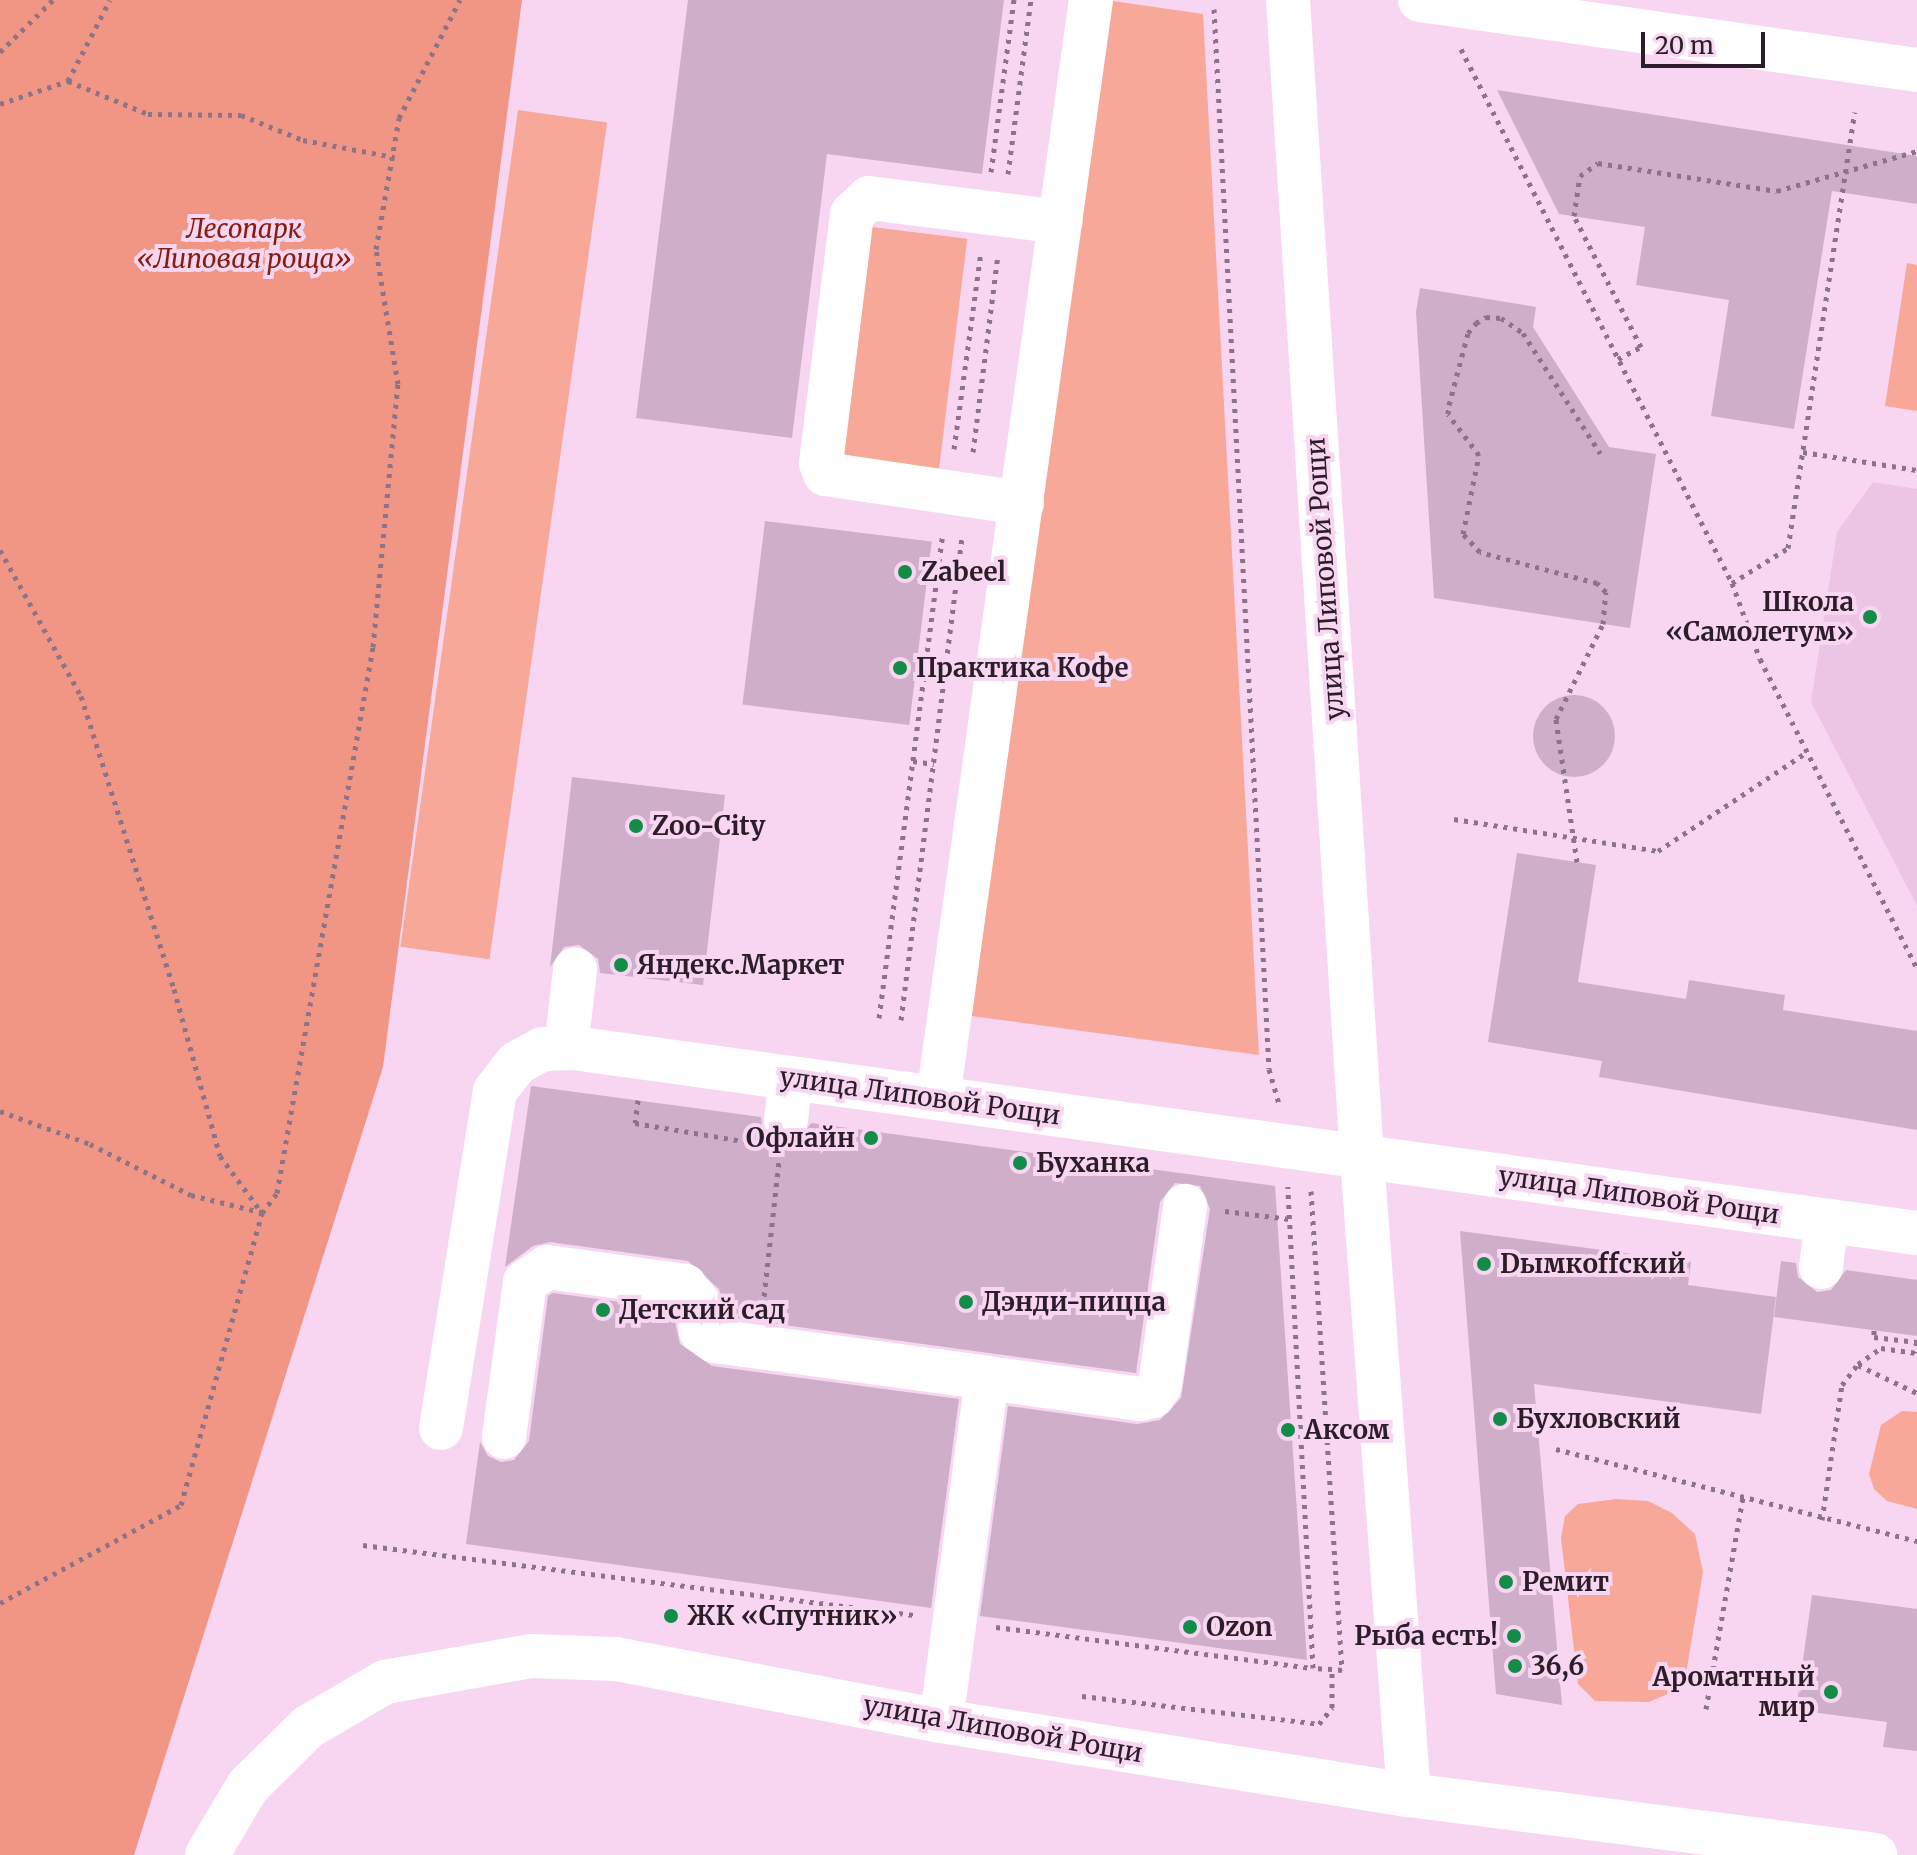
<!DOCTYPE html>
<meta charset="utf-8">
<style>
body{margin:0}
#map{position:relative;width:1917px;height:1855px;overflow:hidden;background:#f8d6f2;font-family:Merriweather,serif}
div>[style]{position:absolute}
.built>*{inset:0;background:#ecc5e5}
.green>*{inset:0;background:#f7a899;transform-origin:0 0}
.forest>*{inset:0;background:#f19685}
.building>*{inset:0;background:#cfaeca;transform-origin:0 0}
.round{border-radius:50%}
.path>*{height:5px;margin-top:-2.5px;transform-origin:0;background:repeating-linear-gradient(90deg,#8b7487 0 4px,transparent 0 10px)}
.minor>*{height:44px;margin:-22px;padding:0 22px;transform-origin:22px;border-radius:22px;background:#fff}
.dots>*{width:22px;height:22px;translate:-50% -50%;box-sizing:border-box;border:4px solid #f8d6f2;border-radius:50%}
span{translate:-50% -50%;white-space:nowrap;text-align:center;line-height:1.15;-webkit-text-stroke:8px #f8d6f2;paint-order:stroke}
.park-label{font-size:26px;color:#871d0e;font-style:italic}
.poi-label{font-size:26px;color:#2b1e29;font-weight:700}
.left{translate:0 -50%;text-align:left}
.right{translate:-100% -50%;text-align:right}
.street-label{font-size:26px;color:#2b1e29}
.scale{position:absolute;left:1641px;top:32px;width:124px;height:36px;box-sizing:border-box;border:4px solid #2b1e29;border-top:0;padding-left:10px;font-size:24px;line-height:28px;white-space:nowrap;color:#2b1e29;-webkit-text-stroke:6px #f8d6f2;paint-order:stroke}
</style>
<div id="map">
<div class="built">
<div style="clip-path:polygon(1873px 482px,1917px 489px,1917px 906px,1811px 702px,1837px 532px)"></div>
</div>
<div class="green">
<div style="clip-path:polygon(1106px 0,1203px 14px,1259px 1055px,972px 1016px)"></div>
<div style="left:518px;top:110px;width:90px;height:845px;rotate:8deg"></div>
<div style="left:872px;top:227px;width:96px;height:233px;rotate:7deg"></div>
<div style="clip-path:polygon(1907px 263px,1917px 265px,1917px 411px,1885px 406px)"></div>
<div style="clip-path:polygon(1902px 1411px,1917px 1412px,1917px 1509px,1887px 1501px,1874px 1489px,1869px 1474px,1881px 1425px)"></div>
<div style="clip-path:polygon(1616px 1499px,1648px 1501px,1672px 1513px,1695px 1534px,1703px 1572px,1685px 1680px,1672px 1692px,1649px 1702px,1595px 1701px,1578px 1684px,1561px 1538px,1565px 1516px,1578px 1504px)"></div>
</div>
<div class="forest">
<div style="clip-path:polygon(0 0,522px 0,383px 1067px,134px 1855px,0 1855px)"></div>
</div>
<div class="building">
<div style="clip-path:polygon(688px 0,1004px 0,982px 174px,827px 154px,792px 438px,636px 418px)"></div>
<div style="clip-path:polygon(1497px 90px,1917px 156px,1917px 204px,1832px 191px,1794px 429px,1711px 416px,1729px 300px,1636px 285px,1645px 227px,1559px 214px)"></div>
<div style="clip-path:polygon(1420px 288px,1536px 307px,1533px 327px,1609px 447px,1656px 454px,1630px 628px,1434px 598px,1416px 312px)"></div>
<div style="left:765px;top:521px;width:168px;height:185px;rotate:7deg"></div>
<div class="round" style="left:1533px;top:695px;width:82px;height:82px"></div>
<div style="clip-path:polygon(572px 777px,725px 795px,703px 985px,600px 973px,598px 959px,579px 945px,564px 947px,550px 967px)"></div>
<div style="clip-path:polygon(1517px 853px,1596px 865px,1578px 982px,1686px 999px,1689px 980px,1785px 995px,1783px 1010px,1917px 1031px,1917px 1130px,1599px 1077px,1602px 1061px,1488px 1042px)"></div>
<div style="clip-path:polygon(531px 1086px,761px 1117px,763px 1131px,782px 1145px,797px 1143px,811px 1123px,1275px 1186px,1307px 1660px,980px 1616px,1008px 1406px,1137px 1424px,1160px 1420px,1181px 1398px,1210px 1209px,1200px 1186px,1175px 1183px,1160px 1202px,1136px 1373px,725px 1317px,719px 1289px,688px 1261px,550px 1242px,533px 1246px,505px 1267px)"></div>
<div style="clip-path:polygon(1460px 1231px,1691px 1262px,1688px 1285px,1776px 1297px,1761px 1414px,1534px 1384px,1562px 1705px,1496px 1694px)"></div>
<div style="clip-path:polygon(1781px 1261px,1796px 1263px,1798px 1277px,1817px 1292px,1831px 1290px,1846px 1270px,1917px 1280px,1917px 1336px,1774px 1317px)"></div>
<div style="clip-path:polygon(553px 1293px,672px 1309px,680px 1344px,712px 1366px,959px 1399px,931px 1608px,466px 1544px,480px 1442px,488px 1456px,501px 1462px,514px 1460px,529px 1441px,548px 1296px)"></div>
<div style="clip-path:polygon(1812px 1595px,1917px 1609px,1917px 1751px,1883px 1747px,1887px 1722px,1796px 1710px)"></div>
</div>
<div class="path">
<div style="left:1214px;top:9px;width:1061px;rotate:87.03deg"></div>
<div style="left:1269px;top:1069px;width:36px;rotate:74deg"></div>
<div style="left:1461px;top:49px;width:599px;rotate:63.09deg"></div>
<div style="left:1732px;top:583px;width:81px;rotate:69.8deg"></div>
<div style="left:1760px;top:659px;width:347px;rotate:63.1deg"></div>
<div style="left:0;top:52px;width:74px;rotate:-44.5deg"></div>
<div style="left:68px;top:81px;width:87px;rotate:22.4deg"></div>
<div style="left:148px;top:114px;width:93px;rotate:0.6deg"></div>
<div style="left:241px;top:115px;width:67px;rotate:22deg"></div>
<div style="left:303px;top:140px;width:93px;rotate:10.6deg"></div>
<div style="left:0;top:104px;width:72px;rotate:-18.7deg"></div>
<div style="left:68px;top:81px;width:91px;rotate:-62.6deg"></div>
<div style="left:991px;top:172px;width:174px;rotate:-82.4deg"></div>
<div style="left:1008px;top:174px;width:176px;rotate:-82.5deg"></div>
<div style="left:1618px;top:359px;width:26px;rotate:-28deg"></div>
<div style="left:1641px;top:347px;width:147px;rotate:-117.1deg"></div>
<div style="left:1574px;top:216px;width:40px;rotate:-81.5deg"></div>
<div style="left:1580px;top:176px;width:22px;rotate:-36deg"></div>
<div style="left:1598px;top:163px;width:181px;rotate:8.9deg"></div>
<div style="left:1777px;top:191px;width:146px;rotate:-15.9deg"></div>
<div style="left:954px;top:449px;width:198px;rotate:-82.2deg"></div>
<div style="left:973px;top:452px;width:199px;rotate:-82.8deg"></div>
<div style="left:1803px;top:452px;width:115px;rotate:9deg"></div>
<div style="left:0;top:550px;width:167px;rotate:61deg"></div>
<div style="left:81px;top:696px;width:307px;rotate:72.4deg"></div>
<div style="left:174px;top:989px;width:173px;rotate:74.6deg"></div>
<div style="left:220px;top:1156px;width:71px;rotate:53.6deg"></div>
<div style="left:1732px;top:583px;width:66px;rotate:-32deg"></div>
<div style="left:1788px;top:548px;width:441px;rotate:-81.3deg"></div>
<div style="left:913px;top:761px;width:21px;rotate:8deg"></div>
<div style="left:1454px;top:819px;width:206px;rotate:8.9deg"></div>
<div style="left:1658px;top:851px;width:179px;rotate:-33.6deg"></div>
<div style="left:1577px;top:862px;width:145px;rotate:-98.4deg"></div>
<div style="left:1556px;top:719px;width:106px;rotate:-63.7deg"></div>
<div style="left:1603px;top:624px;width:32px;rotate:-85deg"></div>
<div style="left:1606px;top:592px;width:13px;rotate:-135deg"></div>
<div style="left:1597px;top:583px;width:121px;rotate:-165.2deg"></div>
<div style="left:1480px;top:552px;width:25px;rotate:-133deg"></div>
<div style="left:1463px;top:534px;width:81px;rotate:-78.6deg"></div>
<div style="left:1479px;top:455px;width:51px;rotate:-127.1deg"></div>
<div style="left:1448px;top:414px;width:9px;rotate:-84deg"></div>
<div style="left:1449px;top:405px;width:74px;rotate:-75.2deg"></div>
<div style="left:1468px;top:333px;width:13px;rotate:-51deg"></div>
<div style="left:1476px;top:323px;width:12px;rotate:-31deg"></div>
<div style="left:1486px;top:317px;width:15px;rotate:4deg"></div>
<div style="left:1501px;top:318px;width:27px;rotate:34deg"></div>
<div style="left:1523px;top:333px;width:143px;rotate:57.3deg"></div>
<div style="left:879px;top:1018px;width:487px;rotate:-82.5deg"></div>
<div style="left:901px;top:1020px;width:487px;rotate:-82.8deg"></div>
<div style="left:638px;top:1100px;width:23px;rotate:97deg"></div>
<div style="left:635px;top:1123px;width:116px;rotate:9.5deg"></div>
<div style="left:0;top:1111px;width:96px;rotate:20.1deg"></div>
<div style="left:90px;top:1144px;width:113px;rotate:26.8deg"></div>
<div style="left:191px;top:1195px;width:72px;rotate:13.7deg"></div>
<div style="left:1311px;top:1191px;width:480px;rotate:86.3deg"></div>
<div style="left:1342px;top:1670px;width:10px;rotate:-174deg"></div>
<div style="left:1225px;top:1211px;width:65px;rotate:7deg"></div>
<div style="left:763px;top:1306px;width:146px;rotate:-83.7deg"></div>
<div style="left:1874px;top:1330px;width:7px;rotate:90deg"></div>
<div style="left:1874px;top:1337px;width:43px;rotate:6.6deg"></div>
<div style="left:1917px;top:1342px;width:11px;rotate:95deg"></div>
<div style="left:1858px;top:1365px;width:65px;rotate:25.4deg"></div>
<div style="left:1556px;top:1449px;width:373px;rotate:14.3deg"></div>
<div style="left:1822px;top:1520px;width:136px;rotate:-81.6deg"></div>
<div style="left:1842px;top:1385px;width:26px;rotate:-53deg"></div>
<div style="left:1858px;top:1364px;width:28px;rotate:-35deg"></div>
<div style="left:1881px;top:1348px;width:36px;rotate:8deg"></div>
<div style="left:363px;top:1545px;width:555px;rotate:7.24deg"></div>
<div style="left:0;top:1603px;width:206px;rotate:-28.4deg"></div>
<div style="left:181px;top:1505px;width:303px;rotate:-74.5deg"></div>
<div style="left:262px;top:1213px;width:25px;rotate:-53deg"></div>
<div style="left:277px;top:1193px;width:554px;rotate:-80.03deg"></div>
<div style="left:373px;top:647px;width:264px;rotate:-84.6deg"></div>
<div style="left:398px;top:384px;width:137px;rotate:-99.3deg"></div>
<div style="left:376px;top:249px;width:133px;rotate:-80deg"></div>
<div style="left:399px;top:118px;width:133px;rotate:-62.7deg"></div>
<div style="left:996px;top:1627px;width:320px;rotate:7.4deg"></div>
<div style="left:1313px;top:1668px;width:482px;rotate:-93deg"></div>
<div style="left:1082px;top:1696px;width:239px;rotate:6.7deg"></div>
<div style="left:1319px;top:1724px;width:21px;rotate:-51deg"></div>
<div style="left:1332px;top:1708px;width:39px;rotate:-90deg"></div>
<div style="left:1332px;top:1669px;width:19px;rotate:-177deg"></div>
<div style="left:1706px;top:1709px;width:216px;rotate:-80.1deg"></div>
</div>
<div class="minor">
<div style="left:1288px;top:0;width:1159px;rotate:86.34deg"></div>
<div style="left:1362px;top:1157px;width:640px;rotate:85.79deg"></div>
<div style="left:1420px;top:0;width:502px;rotate:8.02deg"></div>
<div style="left:1022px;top:503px;width:199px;rotate:-171.6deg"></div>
<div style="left:825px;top:474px;width:12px;rotate:-110deg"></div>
<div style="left:821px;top:463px;width:251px;rotate:-82.9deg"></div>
<div style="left:852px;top:214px;width:23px;rotate:-43deg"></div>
<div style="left:869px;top:198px;width:193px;rotate:7.1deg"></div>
<div style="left:566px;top:1048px;width:79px;rotate:-83.4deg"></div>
<div style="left:938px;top:1098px;width:1109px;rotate:-82.07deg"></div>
<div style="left:786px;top:1120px;width:42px;rotate:-83.2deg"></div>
<div style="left:1821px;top:1267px;width:47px;rotate:-82.7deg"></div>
<div style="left:987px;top:1378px;width:154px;rotate:7.8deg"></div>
<div style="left:1140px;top:1399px;width:13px;rotate:-13deg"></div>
<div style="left:1153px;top:1396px;width:13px;rotate:-58deg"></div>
<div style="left:1160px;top:1385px;width:181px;rotate:-82deg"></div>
<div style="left:441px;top:1428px;width:341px;rotate:-80.9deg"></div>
<div style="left:495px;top:1091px;width:36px;rotate:-52deg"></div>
<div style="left:517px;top:1063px;width:29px;rotate:-29deg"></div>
<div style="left:542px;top:1049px;width:31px;rotate:-2deg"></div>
<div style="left:573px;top:1048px;width:1357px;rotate:7.84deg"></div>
<div style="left:504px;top:1437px;width:156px;rotate:-82.3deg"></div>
<div style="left:525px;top:1282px;width:27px;rotate:-34deg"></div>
<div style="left:547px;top:1267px;width:139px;rotate:7.8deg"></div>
<div style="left:685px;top:1286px;width:23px;rotate:52deg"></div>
<div style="left:699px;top:1304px;width:27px;rotate:86deg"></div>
<div style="left:701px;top:1331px;width:17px;rotate:36deg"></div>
<div style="left:715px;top:1341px;width:275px;rotate:7.7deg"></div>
<div style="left:987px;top:1378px;width:346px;rotate:97.6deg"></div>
<div style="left:207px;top:1855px;width:80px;rotate:-59.3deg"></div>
<div style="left:248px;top:1786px;width:84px;rotate:-44.5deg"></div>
<div style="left:308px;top:1727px;width:89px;rotate:-30.3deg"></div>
<div style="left:385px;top:1682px;width:148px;rotate:-10.1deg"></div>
<div style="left:531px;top:1656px;width:85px;rotate:2deg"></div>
<div style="left:616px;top:1659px;width:331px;rotate:10.8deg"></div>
<div style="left:941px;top:1721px;width:474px;rotate:9deg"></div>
<div style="left:1409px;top:1795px;width:470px;rotate:7.3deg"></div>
</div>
<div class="dots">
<div style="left:905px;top:572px;background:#128c47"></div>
<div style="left:1870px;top:617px;background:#128c47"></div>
<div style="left:900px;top:668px;background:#128c47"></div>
<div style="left:636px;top:826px;background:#128c47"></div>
<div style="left:621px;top:965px;background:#128c47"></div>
<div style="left:871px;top:1138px;background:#128c47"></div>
<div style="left:1020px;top:1163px;background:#128c47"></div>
<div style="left:1484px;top:1264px;background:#128c47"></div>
<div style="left:966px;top:1302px;background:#128c47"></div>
<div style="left:603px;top:1310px;background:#128c47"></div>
<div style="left:1500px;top:1419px;background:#128c47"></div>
<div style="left:1288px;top:1430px;background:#128c47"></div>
<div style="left:1506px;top:1582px;background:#128c47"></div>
<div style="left:671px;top:1616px;background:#128c47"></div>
<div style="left:1190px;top:1627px;background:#128c47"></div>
<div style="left:1514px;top:1636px;background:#128c47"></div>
<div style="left:1515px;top:1666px;background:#128c47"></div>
<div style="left:1831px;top:1692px;background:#128c47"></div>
</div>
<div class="park-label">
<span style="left:244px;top:244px">Лесопарк<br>«Липовая роща»</span>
</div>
<div class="poi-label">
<span class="left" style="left:921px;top:572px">Zabeel</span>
<span class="right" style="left:1854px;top:617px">Школа<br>«Самолетум»</span>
<span class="left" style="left:916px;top:668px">Практика Кофе</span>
<span class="left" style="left:652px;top:826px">Zoo-City</span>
<span class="left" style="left:637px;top:965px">Яндекс.Маркет</span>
<span class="right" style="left:855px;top:1138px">Офлайн</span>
<span class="left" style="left:1036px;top:1163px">Буханка</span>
<span class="left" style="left:1500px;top:1264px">Dымкoffский</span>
<span class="left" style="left:982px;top:1302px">Дэнди-пицца</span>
<span class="left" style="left:619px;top:1310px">Детский сад</span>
<span class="left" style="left:1516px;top:1419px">Бухловский</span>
<span class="left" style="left:1304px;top:1430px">Аксом</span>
<span class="left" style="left:1522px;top:1582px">Ремит</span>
<span class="left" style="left:687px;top:1616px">ЖК «Спутник»</span>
<span class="left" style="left:1206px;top:1627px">Ozon</span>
<span class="right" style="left:1498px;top:1636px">Рыба есть!</span>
<span class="left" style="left:1531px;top:1666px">36,6</span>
<span class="right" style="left:1815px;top:1692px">Ароматный<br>мир</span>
</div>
<div class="street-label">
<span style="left:1325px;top:579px;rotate:-94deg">улица Липовой Рощи</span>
<span style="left:920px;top:1096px;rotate:8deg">улица Липовой Рощи</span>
<span style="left:1639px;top:1195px;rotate:8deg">улица Липовой Рощи</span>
<span style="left:1003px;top:1729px;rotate:10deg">улица Липовой Рощи</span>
</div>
<div class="scale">20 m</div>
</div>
